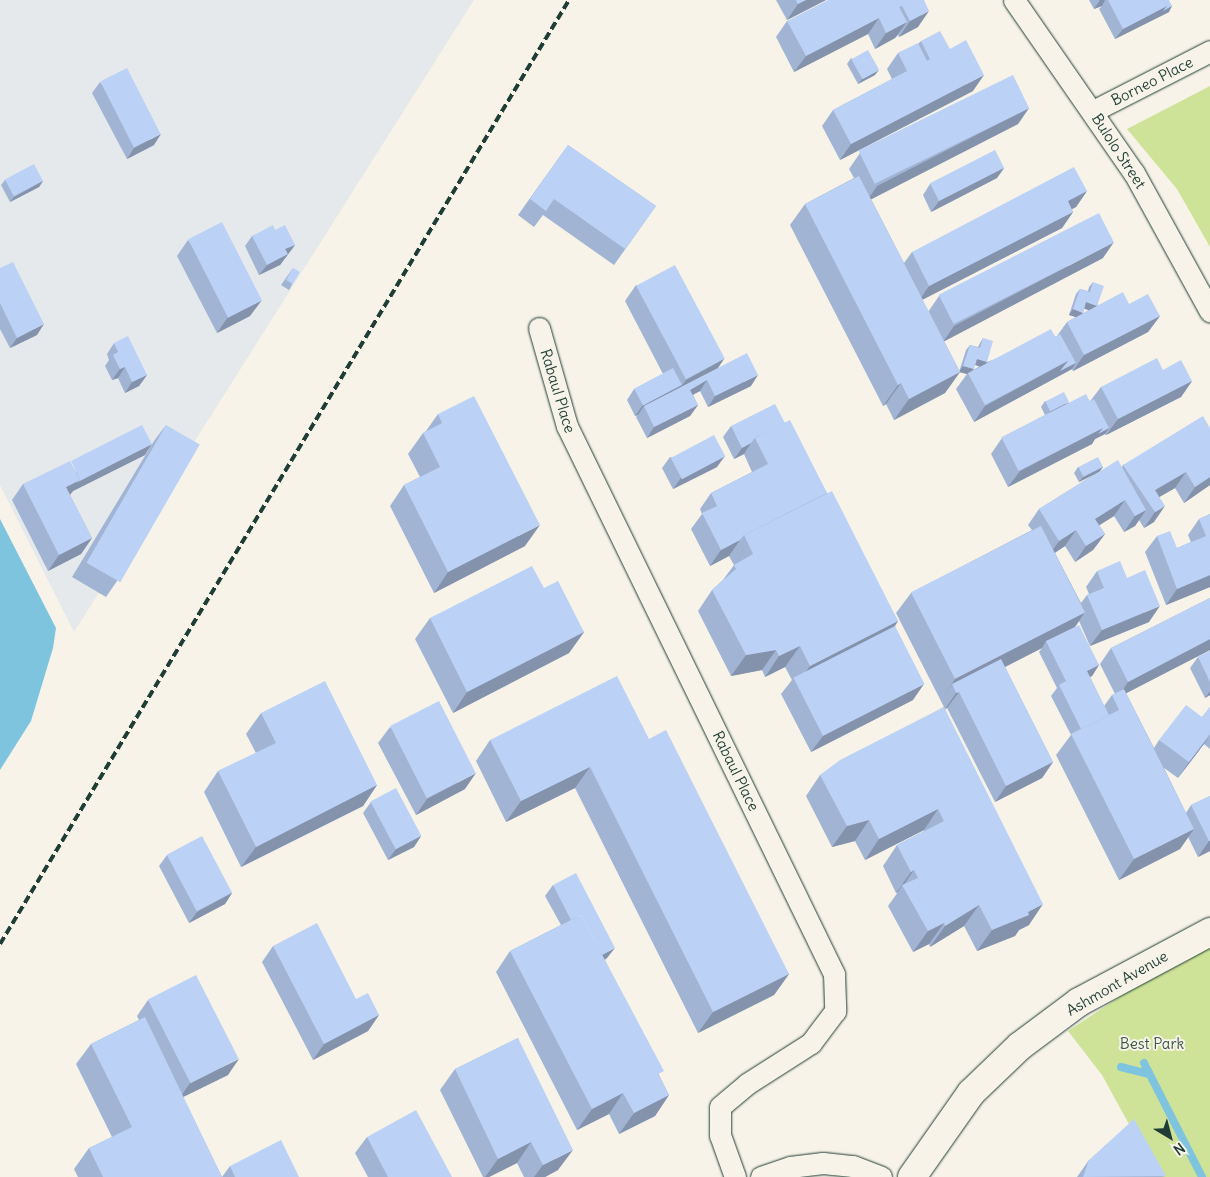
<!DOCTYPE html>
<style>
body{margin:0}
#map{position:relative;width:1210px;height:1177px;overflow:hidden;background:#f7f3e8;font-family:Delius,sans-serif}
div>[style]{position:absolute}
.built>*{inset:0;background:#e5e9ec}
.green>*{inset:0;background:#cee398}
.water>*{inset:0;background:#7ec4df}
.stream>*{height:8px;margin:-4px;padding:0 4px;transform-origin:4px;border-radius:4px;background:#7ec4df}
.roads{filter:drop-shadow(0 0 1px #1f3d34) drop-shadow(0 0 1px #1f3d34)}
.minor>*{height:21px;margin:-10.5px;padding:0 10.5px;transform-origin:10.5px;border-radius:10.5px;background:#f7f3e8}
.tertiary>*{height:28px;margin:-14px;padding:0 14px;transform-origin:14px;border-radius:14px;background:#f7f3e8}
.rail>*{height:4px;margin-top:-2px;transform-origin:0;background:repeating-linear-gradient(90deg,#1f3d34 0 8px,transparent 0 12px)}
.wall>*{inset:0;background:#a2b4d4}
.shaded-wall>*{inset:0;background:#8492ac}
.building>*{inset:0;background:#bcd1f6;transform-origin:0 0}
span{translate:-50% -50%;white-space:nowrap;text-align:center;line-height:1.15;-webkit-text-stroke:4px #f7f3e8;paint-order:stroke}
.street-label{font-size:15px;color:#1f3d34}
.park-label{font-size:15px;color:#395643}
.north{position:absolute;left:1145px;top:1112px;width:50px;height:50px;-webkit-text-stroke:4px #f7f3e8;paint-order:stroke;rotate:143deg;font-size:14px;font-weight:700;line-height:20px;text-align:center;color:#1f3d34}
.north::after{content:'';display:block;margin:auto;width:18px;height:22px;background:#1f3d34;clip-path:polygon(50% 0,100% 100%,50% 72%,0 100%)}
</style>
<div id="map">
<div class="built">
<div style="clip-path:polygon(0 0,474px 0,74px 632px,0 485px)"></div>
</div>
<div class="green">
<div style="clip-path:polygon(1210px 86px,1210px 247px,1177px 189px,1127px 129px)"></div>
<div style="clip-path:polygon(1210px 944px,1210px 1177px,1158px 1177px,1102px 1075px,1068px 1031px,1150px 977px)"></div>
</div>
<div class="water">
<div style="clip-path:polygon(0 519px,56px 628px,53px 648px,31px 721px,0 770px)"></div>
</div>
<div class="stream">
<div style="left:1144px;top:1063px;width:128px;rotate:63deg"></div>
<div style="left:1121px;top:1067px;width:29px;rotate:14deg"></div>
</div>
<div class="roads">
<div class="minor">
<div style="left:1014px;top:0;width:211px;rotate:55.3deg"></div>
<div style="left:1134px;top:173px;width:158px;rotate:61.2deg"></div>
<div style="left:1093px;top:111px;width:131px;rotate:-27.1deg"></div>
<div style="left:539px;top:328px;width:102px;rotate:74.1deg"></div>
<div style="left:567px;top:426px;width:610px;rotate:64.02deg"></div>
<div style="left:834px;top:974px;width:37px;rotate:88deg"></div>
<div style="left:835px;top:1011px;width:40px;rotate:127deg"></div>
<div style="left:811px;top:1043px;width:76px;rotate:147.4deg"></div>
<div style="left:747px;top:1084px;width:35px;rotate:140deg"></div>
<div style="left:720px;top:1107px;width:28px;rotate:90deg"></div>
<div style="left:720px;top:1135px;width:45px;rotate:70.3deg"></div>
<div style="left:761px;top:1177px;width:31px;rotate:-19deg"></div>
<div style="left:790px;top:1167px;width:33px;rotate:-7deg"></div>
<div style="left:823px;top:1163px;width:30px;rotate:6deg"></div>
<div style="left:853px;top:1166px;width:30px;rotate:21deg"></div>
</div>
<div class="tertiary">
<div style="left:912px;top:1177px;width:103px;rotate:-54.9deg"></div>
<div style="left:971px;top:1093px;width:68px;rotate:-43.8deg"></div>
<div style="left:1020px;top:1046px;width:74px;rotate:-36.7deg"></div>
<div style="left:1079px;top:1002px;width:149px;rotate:-28.1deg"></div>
</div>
</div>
<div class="rail">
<div style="left:0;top:944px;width:1102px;rotate:-58.92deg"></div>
</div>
<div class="wall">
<div style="clip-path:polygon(776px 0,826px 0,787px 20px)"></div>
<div style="clip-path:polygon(924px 0,918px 27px,899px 37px,898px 35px,895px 38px,875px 49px,868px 34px,794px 72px,776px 37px,787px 21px)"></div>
<div style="clip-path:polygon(1089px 0,1169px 0,1169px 12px,1115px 39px,1099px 9px,1102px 6px,1094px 9px)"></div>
<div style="clip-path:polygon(921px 41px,973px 91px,840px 160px,822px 126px,833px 110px,892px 79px,887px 69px,898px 53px,918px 44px)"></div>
<div style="clip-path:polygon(851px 58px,875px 75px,858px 84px,847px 64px)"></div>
<div style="clip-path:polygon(100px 82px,154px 145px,127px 159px,92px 93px)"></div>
<div style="clip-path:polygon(1029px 108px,1018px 124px,871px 199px,904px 263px,912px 252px,1087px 191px,1076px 207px,1072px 209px,1073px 212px,1062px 228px,922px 300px,928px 312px,939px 296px,1103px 258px,944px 341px,960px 372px,945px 393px,894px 420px,886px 404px,883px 406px,790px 225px,805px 204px,854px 178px,849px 169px,860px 153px)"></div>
<div style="clip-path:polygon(568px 145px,656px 206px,614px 265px,543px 215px,534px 227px,518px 215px)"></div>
<div style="clip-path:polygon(1004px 168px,997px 178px,931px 212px,923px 195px,930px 184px)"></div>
<div style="clip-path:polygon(5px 180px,43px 181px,39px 187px,10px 202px,1px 185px)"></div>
<div style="clip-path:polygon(275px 230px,295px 245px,280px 265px,259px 275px,245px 246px,252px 236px)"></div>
<div style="clip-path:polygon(188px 240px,250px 316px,217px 333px,177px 256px)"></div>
<div style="clip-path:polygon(0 268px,37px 335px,10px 348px,0 329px)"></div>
<div style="clip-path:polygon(293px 268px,292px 285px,289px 290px,281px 285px)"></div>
<div style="clip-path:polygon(evenodd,1093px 282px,1098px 306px,1129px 304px,1160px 316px,1148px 332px,1073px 371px,1072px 369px,974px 422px,956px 389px,967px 374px,959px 372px,966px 350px,970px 345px,978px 347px,980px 343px,983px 338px,987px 362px,1057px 336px,1067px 322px,1076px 317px,1069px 315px,1076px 294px,1080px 289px,1088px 291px,1089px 287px,1093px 282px,1084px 308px,1089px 310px,1082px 314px,1083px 313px,1084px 308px,1093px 282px,975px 365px,980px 366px,973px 370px,975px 365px)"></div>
<div style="clip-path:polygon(636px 285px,724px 359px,718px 368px,751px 386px,708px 407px,700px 391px,693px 395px,698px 405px,690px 416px,647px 438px,636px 417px,638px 415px,635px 416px,627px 400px,634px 389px,663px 374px,625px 301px)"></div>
<div style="clip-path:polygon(114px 343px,147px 375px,139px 386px,125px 393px,118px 378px,112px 380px,105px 366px,109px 360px,107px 354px)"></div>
<div style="clip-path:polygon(1163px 370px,1192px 381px,1181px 397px,1106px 435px,1105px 434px,1095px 439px,1092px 444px,1008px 487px,991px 454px,1002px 438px,1045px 415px,1041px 407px,1045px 401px,1068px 404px,1089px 402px,1091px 400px,1101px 387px)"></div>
<div style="clip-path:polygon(438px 414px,525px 546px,434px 593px,390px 506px,404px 485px,420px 477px,408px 454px,423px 433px,426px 431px)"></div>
<div style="clip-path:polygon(785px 423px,827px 493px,898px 621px,895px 626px,913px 700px,811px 752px,781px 694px,792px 680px,785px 667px,765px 677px,762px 670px,731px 676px,698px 611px,712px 590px,723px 580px,734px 565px,729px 556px,710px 566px,691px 529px,702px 514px,700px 509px,711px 493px,752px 472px,744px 454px,734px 459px,723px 437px,731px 426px)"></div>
<div style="clip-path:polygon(166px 425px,117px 581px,106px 597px,72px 577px,154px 441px)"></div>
<div style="clip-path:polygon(1210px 428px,1210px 485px,1184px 503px,1175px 488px,1159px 497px,1154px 522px,1144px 528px,1139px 520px,1135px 526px,1124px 532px,1114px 516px,1099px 525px,1105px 534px,1093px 550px,1075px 562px,1065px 546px,1055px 553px,1081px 603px,1087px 595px,1089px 594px,1086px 587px,1097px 571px,1127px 578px,1149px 622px,1090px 646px,1079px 621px,1075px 627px,1099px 665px,1092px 676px,1090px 677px,1104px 706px,1112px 695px,1115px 694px,1100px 664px,1111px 648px,1210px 598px,1210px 650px,1126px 693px,1154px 748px,1159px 740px,1202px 717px,1210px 707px,1210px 749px,1204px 744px,1178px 778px,1164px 768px,1186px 813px,1191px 805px,1210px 796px,1210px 851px,1198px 857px,1188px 837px,1180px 849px,1119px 880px,1056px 755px,1071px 735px,1051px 696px,1057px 688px,1039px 652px,1042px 648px,1005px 667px,1053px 762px,1042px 778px,995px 802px,947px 708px,945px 709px,1029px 925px,1019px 930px,1015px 936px,977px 951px,964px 926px,930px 947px,929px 944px,913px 952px,888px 906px,898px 892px,896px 893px,883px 866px,897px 845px,924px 831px,924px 830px,865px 860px,855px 841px,832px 847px,806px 796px,820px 775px,944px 707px,896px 613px,911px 593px,1032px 530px,1028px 525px,1039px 509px,1095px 474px,1079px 482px,1074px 473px,1078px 467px,1103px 467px,1100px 471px,1122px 467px,1123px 465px)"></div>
<div style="clip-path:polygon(145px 455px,73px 491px,70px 495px,92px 538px,81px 554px,48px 571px,12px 500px,23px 484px)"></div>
<div style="clip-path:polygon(670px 457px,717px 467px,673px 489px,662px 468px)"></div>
<div style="clip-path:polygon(1210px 514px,1210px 587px,1166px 605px,1145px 552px,1157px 536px,1177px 548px,1191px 542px,1188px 535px,1199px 519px)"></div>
<div style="clip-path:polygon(544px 588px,584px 632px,569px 653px,453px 713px,415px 639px,430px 618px)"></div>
<div style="clip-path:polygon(1210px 651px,1210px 695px,1205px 698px,1190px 668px,1198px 657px)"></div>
<div style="clip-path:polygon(261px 713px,377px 785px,363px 806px,241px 867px,204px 792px,218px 771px,256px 753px,246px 734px)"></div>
<div style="clip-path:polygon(390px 727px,465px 789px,416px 815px,378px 743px)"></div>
<div style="clip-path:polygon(649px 739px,789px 974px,774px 995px,698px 1033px,575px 788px,506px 822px,476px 761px,490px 740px)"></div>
<div style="clip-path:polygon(371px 802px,421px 836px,414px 847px,388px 860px,363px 813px)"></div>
<div style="clip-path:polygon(167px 855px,232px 893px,225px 904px,189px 923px,159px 866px)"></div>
<div style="clip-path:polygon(553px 885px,607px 958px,605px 960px,660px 1077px,669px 1095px,655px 1116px,619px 1134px,609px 1114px,577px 1130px,496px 972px,510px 951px,561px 925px,545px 896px)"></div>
<div style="clip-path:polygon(273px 946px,356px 999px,379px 1015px,368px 1031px,313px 1060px,262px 962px)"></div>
<div style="clip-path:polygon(148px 1000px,228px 1075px,183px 1097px,222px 1177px,230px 1166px,299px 1177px,78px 1177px,74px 1169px,89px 1148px,112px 1137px,76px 1064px,91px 1044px,139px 1020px,137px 1016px)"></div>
<div style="clip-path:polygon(518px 1038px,558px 1170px,545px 1177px,524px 1177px,517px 1163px,489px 1177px,483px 1177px,440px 1090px,455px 1069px)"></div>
<div style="clip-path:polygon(367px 1137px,452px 1177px,368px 1177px,355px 1153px)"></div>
<div style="clip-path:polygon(1089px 1160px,1166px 1177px,1077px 1177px)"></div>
</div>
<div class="shaded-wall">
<div style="clip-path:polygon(806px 0,826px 0,787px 20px,798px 4px)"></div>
<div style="clip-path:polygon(1100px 0,1105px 0,1102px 6px,1094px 9px)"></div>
<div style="clip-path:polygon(1167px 6px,1172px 6px,1169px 12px,1115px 39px,1123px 29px)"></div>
<div style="clip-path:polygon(929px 11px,918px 27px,899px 37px,910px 21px)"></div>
<div style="clip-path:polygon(879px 18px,868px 34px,794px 72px,806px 56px)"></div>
<div style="clip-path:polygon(907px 22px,895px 38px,875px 49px,886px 33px)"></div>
<div style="clip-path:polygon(879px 70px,875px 75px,858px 84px,862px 79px)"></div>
<div style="clip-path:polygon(984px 75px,973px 91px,840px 160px,851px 144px)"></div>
<div style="clip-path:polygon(1029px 108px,1018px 124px,866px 202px,877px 186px)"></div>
<div style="clip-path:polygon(161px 134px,154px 145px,127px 159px,134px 148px)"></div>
<div style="clip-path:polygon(1004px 168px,997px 178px,931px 212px,939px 201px)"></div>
<div style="clip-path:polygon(43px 181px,39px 187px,10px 202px,14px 197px)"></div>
<div style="clip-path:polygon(1087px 191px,1076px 207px,1056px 217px,1068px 201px)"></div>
<div style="clip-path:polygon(1073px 212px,1062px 228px,918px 302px,929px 286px)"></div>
<div style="clip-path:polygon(1114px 242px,1103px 258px,943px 342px,954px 326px)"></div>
<div style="clip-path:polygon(295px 245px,280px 265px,259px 275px,267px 265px,285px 249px)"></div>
<div style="clip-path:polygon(262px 300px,250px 316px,217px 333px,228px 317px)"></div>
<div style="clip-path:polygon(1086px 302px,1097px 306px,1094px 312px,1082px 308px)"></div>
<div style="clip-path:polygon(1073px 309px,1083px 313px,1079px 318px,1069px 315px)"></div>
<div style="clip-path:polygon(1160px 316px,1148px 332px,1073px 371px,1084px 355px)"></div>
<div style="clip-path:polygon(44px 324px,37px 335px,10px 348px,17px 338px)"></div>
<div style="clip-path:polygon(724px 359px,713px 375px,644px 406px,638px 415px,635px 416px,643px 405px,682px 385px,686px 380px)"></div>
<div style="clip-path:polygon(977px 359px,987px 362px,983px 368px,973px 364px)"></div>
<div style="clip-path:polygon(1068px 361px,1076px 363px,1072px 369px,974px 422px,985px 406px)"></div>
<div style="clip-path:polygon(963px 366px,974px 369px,967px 374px,959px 372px)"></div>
<div style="clip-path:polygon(125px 367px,118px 378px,112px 380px,120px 369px)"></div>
<div style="clip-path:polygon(960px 372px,945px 393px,894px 420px,909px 399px)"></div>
<div style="clip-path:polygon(147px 375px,139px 386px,125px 393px,132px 382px)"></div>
<div style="clip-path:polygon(758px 375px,751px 386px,708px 407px,715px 396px)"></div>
<div style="clip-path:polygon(707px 380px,700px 391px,682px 400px,690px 390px)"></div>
<div style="clip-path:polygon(1192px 381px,1181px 397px,1106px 435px,1118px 419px)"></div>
<div style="clip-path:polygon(901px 383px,886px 404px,883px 406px,898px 385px)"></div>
<div style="clip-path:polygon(1069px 402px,1065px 407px,1046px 417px,1050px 412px)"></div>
<div style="clip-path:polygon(698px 405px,690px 416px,647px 438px,654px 427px)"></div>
<div style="clip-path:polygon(1103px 428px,1109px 428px,1105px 434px,1095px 439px,1092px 444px,1008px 487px,1020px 471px)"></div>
<div style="clip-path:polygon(751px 443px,744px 454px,734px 459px,742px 448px)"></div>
<div style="clip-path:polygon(152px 444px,145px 455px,73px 491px,69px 496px,66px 487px)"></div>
<div style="clip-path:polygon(725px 456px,717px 467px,673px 489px,681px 478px)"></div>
<div style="clip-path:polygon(1103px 467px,1099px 472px,1079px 482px,1083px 477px)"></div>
<div style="clip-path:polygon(1186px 472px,1175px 488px,1149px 503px,1155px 490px)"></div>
<div style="clip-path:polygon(1210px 477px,1210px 485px,1184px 503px,1195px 487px)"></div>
<div style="clip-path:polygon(1125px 500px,1114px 516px,1084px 535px,1095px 519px)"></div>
<div style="clip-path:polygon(1165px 506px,1154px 522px,1144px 528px,1155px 512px)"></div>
<div style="clip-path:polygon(1146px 510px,1135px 526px,1124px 532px,1135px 516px)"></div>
<div style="clip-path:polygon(540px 525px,525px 546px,434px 593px,448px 572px)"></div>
<div style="clip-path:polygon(1076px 530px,1065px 546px,1048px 557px,1059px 541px)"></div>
<div style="clip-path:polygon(1105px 534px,1093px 550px,1075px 562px,1086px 546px)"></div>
<div style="clip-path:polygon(92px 538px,81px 554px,48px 571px,59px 555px)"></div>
<div style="clip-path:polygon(740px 540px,729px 556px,710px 566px,721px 550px)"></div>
<div style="clip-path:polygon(1210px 575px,1210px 587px,1166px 605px,1177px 589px)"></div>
<div style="clip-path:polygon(1160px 606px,1149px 622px,1090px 646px,1102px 630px)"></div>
<div style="clip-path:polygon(1085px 612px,1071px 633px,1046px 641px,1042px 648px,956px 692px,952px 684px,941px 700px,955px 679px)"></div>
<div style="clip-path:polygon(898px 621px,884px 642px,796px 685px,810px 666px)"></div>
<div style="clip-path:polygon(584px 632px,569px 653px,453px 713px,467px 692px)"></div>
<div style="clip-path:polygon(1210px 639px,1210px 650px,1117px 698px,1128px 682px)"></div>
<div style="clip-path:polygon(800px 646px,785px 667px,765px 677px,779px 656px)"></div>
<div style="clip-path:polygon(776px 650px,762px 670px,731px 676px,746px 655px)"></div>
<div style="clip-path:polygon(1099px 665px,1092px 676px,1079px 682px,1087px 671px)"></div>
<div style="clip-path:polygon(924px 684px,913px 700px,811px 752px,823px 736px)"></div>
<div style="clip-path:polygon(1210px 691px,1210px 695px,1205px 698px)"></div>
<div style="clip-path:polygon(959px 692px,947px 708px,945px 709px,956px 693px)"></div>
<div style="clip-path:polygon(1210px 735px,1204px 744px,1178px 778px,1189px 762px)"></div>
<div style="clip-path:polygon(1053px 762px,1042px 778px,995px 802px,1006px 786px)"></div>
<div style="clip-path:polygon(590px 767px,575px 788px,506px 822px,521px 801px)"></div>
<div style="clip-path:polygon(476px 773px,465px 789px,416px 815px,427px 799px)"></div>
<div style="clip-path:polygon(377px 785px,363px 806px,241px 867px,256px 847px)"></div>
<div style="clip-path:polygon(938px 809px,924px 830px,865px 860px,879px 839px)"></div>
<div style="clip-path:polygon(869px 820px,855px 841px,832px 847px,847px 826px)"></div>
<div style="clip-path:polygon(1194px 829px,1180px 849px,1119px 880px,1134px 859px)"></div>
<div style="clip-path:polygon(421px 836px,414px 847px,388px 860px,396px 849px)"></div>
<div style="clip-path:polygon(1209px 841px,1210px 841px,1210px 851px,1198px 857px)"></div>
<div style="clip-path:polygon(914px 870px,903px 886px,902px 885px,898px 892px,896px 893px,911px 872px)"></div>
<div style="clip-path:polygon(232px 893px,225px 904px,189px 923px,197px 912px)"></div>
<div style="clip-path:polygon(1043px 904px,1029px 925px,1019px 930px,1015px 936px,977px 951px,992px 930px)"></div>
<div style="clip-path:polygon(979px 905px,964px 926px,930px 947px,945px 926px)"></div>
<div style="clip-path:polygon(944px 923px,929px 944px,913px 952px,928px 931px)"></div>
<div style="clip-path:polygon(615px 948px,607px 958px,584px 971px,592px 960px)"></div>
<div style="clip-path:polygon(789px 974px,774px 995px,698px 1033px,713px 1012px)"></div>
<div style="clip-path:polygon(379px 1015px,368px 1031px,313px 1060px,324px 1044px)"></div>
<div style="clip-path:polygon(239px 1059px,228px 1075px,179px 1099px,190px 1083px)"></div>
<div style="clip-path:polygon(623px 1093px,609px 1114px,577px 1130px,592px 1109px)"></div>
<div style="clip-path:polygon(669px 1095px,655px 1116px,619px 1134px,634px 1113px)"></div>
<div style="clip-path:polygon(531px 1142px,517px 1163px,489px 1177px,485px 1177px,498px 1159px)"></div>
<div style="clip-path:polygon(573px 1150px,558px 1170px,545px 1177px,534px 1177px,543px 1165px)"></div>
</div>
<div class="building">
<div style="clip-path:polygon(796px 0,806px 0,798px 4px)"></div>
<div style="clip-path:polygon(828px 0,924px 0,929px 11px,910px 21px,902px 6px,899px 7px,907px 22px,886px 33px,879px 18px,806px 56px,787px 21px)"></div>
<div style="clip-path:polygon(1108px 0,1163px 0,1167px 6px,1123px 29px)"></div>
<div style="clip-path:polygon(1163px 0,1169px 0,1172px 6px,1163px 11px,1167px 6px)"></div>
<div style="clip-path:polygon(940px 31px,950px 49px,966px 40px,984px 75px,851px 144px,833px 110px,907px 71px,898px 53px,918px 43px,927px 61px,930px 59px,921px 41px)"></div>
<div style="left:868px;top:50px;width:23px;height:19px;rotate:61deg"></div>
<div style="left:127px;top:68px;width:74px;height:30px;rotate:63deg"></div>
<div style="left:1013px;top:75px;width:37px;height:172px;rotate:64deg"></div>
<div style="clip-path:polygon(568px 145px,656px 206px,625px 249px,554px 199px,546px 211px,530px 199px)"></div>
<div style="left:995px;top:150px;width:20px;height:73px;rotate:63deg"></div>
<div style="left:34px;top:164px;width:19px;height:33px;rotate:62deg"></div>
<div style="clip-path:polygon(1074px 167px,1087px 191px,1068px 201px,1073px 212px,929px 286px,912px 252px)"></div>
<div style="clip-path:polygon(859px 176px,960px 372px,909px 399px,901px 383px,898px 385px,805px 204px)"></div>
<div style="left:1099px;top:213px;width:33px;height:180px;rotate:63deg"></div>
<div style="left:222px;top:222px;width:88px;height:38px;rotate:63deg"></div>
<div style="clip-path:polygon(273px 225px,275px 230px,285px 225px,295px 245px,285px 249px,288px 254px,267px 265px,252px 236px)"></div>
<div style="clip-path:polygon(13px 262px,44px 324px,17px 338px,0 303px,0 268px)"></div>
<div style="left:675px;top:265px;width:106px;height:44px;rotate:62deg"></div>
<div style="left:293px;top:268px;width:8px;height:14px;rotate:30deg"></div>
<div style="clip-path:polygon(1093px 282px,1104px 286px,1097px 306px,1086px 302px,1083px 313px,1073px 309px,1080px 289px,1090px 292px)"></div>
<div style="clip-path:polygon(1123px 292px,1129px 304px,1148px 294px,1160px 316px,1084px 355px,1067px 322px)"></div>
<div style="left:1051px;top:329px;width:36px;height:94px;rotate:62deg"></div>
<div style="clip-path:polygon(1060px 334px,1076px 363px,1060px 371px,1068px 361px,1055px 337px)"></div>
<div style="clip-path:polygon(128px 336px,147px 375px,132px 382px,125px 367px,120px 369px,113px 355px,118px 352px,114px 343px)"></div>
<div style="clip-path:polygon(983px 338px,993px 341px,987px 362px,977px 359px,974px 369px,963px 366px,970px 345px,980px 348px)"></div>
<div style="clip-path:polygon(747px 353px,758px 375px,715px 396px,707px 380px,690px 390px,698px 405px,654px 427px,644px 406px)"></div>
<div style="clip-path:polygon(1157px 358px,1163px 370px,1181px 360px,1192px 381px,1118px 419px,1101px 387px)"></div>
<div style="left:673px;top:368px;width:19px;height:44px;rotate:62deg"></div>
<div style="left:1064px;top:392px;width:11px;height:21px;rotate:63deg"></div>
<div style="left:1086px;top:394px;width:38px;height:95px;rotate:63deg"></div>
<div style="clip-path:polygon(474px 396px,540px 525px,448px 572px,404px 485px,440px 467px,423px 433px,442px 423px,438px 414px)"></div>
<div style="clip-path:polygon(1094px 399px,1109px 428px,1098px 434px,1103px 428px,1089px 402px)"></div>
<div style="clip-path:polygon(775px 404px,785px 423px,755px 438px,751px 443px,742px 448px,731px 426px)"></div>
<div style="clip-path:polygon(1203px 416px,1210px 428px,1210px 477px,1195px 487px,1186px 472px,1155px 490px,1165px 506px,1155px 512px,1123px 465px)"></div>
<div style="clip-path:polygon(790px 420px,827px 493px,744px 535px,740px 540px,721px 550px,702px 513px,717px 506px,711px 493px,768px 464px,755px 438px)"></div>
<div style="clip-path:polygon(142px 425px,152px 444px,76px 483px,80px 480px,71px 461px)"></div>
<div style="left:166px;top:425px;width:39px;height:159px;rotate:30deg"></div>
<div style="left:714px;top:435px;width:24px;height:49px;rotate:62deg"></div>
<div style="left:1098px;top:457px;width:11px;height:22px;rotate:63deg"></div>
<div style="clip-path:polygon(1118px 460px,1146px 510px,1135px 516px,1125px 500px,1095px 519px,1105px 534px,1086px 546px,1076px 530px,1059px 541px,1039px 509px)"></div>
<div style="clip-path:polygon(70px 461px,80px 480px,66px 487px,92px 538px,59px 555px,23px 484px)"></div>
<div style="clip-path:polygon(832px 491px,898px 621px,810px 666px,800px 646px,779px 656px,776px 650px,746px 655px,712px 590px,736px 569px,734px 565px,753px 554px,744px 535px)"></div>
<div style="clip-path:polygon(1210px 514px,1210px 575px,1177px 589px,1157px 536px,1170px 531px,1177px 548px,1206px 536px,1199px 519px)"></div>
<div style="left:1041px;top:526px;width:97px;height:146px;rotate:63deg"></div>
<div style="clip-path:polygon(1120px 561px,1127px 578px,1145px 570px,1160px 606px,1102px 630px,1087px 595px,1104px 588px,1097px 571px)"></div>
<div style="clip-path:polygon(532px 566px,544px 588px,558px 581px,584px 632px,467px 692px,430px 618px)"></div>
<div style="clip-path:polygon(1210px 598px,1210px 639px,1128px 682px,1111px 648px)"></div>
<div style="clip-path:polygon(1079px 625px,1099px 665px,1087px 671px,1109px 715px,1081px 729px,1059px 685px,1066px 681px,1046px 641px)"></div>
<div style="left:895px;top:626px;width:65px;height:114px;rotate:63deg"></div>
<div style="clip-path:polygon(1210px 651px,1210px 682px,1198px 657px)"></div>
<div style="clip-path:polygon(1001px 659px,1053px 762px,1006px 786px,959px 692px,956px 693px,952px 684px)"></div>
<div style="clip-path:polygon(617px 676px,649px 739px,666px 730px,789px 974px,713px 1012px,590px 767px,521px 801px,490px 740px)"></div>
<div style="clip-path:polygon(325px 681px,377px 785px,256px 847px,218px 771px,276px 743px,261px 713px)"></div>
<div style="clip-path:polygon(1124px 689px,1194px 829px,1134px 859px,1071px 734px,1119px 710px,1112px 695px)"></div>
<div style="left:439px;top:701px;width:81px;height:55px;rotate:63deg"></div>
<div style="clip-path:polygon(1186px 705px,1202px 717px,1210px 707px,1210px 734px,1189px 762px,1159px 740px)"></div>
<div style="clip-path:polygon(944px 707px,1043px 904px,1028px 912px,1029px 915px,992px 930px,979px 905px,945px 926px,944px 923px,928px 931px,902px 885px,918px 878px,914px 870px,911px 872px,897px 845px,944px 821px,938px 809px,879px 839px,869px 820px,847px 826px,820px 775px,840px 760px)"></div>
<div style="left:396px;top:788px;width:54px;height:29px;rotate:62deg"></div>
<div style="clip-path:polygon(1210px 796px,1210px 841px,1209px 841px,1191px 805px)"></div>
<div style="left:202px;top:836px;width:64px;height:40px;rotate:62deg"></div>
<div style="clip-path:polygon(576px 873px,615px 948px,602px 955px,581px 915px,571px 920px,553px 885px)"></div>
<div style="clip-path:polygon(581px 915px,664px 1071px,658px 1074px,669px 1095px,634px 1113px,623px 1093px,592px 1109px,510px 951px)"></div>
<div style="clip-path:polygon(317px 923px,356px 999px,368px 993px,379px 1015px,324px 1044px,273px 946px)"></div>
<div style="left:196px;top:975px;width:94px;height:54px;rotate:63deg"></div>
<div style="clip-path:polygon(145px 1017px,222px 1177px,103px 1177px,89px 1148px,132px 1127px,91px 1044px)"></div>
<div style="clip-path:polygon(518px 1038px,573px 1150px,543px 1165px,531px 1142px,498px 1159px,455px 1069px)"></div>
<div style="clip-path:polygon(416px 1110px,452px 1177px,388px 1177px,367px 1137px)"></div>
<div style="clip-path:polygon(1134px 1119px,1166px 1176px,1083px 1177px,1089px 1160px)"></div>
<div style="clip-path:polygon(281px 1140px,299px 1177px,235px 1177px,230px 1166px)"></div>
</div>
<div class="street-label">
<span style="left:1152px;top:81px;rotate:-27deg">Borneo Place</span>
<span style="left:1119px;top:151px;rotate:57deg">Bulolo Street</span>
<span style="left:558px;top:391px;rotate:73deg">Rabaul Place</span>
<span style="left:736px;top:771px;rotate:64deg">Rabaul Place</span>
<span style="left:1117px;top:983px;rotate:-30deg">Ashmont Avenue</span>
</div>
<div class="park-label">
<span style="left:1152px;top:1044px">Best Park</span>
</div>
<div class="north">N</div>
</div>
